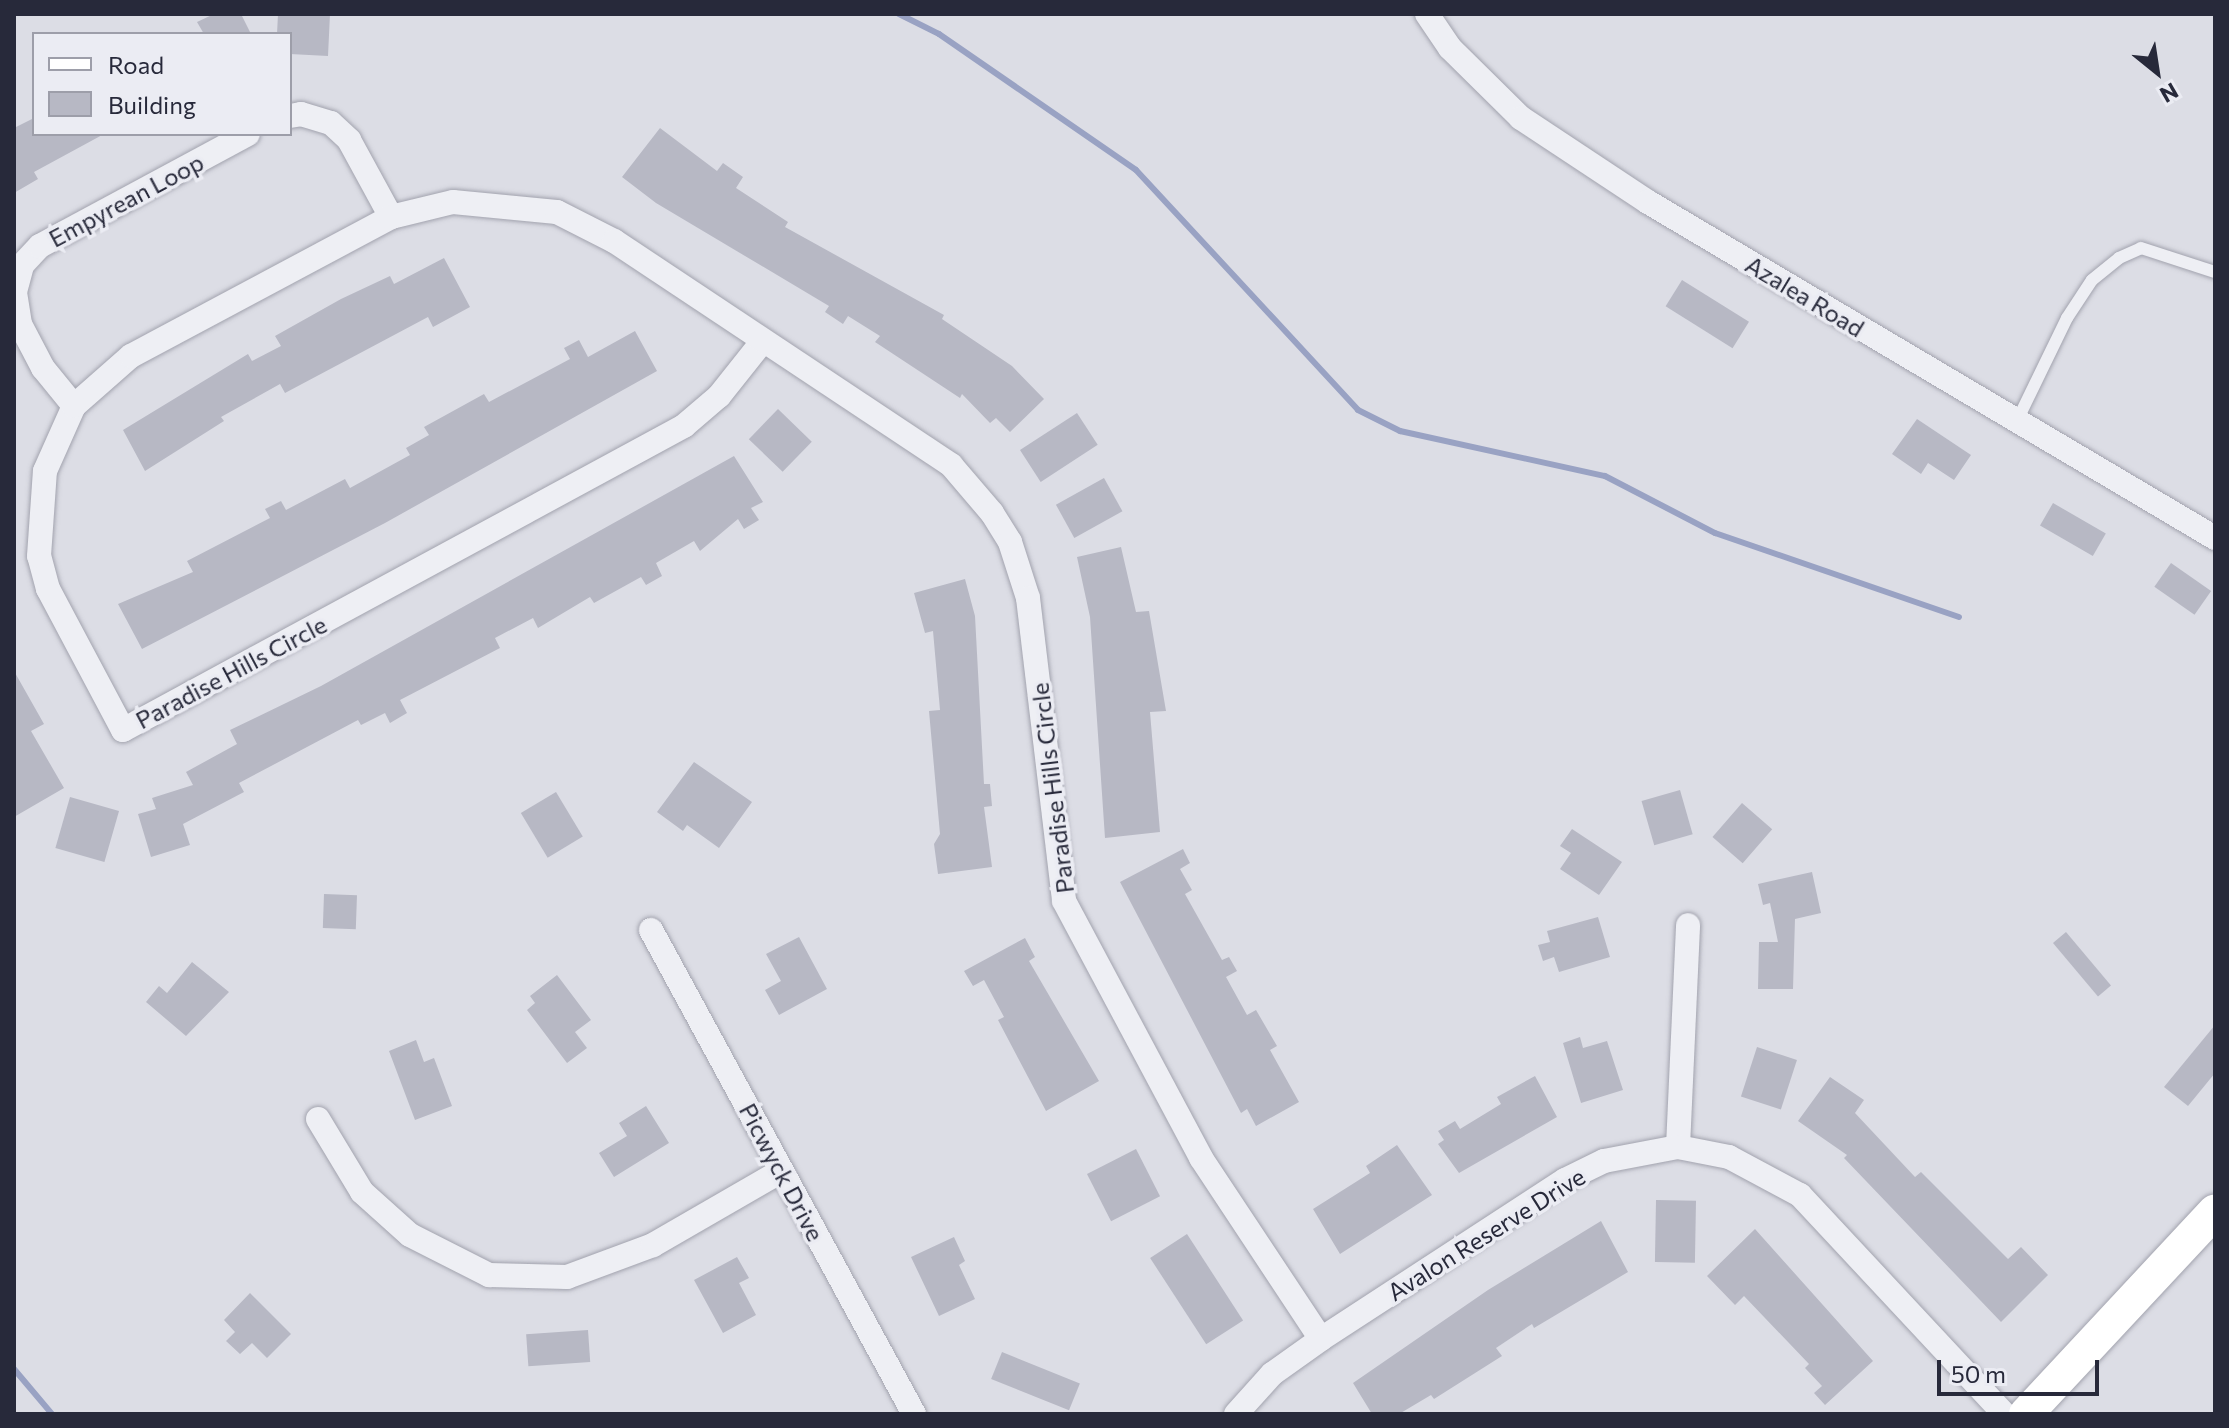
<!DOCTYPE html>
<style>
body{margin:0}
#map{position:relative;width:2229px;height:1428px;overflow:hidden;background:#dcdde5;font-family:Commissioner,sans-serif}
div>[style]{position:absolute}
.stream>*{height:6px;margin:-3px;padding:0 3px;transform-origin:3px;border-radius:3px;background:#99a2c3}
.building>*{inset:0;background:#b7b8c4;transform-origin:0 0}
.roads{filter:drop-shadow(0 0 2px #a2a3ae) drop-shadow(0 0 2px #a2a3ae)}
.service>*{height:12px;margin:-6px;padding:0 6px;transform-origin:6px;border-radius:6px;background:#eeeff4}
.minor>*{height:24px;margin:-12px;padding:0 12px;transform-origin:12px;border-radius:12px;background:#eeeff4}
.secondary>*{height:34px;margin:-17px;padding:0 17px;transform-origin:17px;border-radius:17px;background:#fff}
span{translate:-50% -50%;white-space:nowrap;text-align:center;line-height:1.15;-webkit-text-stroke:7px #ebecf3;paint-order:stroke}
.street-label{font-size:24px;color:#27293a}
.frame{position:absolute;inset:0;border:16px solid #27293a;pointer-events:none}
.legend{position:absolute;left:32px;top:32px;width:260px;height:104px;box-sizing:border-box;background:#ebecf3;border:2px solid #9d9ea9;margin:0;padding:10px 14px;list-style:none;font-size:24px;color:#27293a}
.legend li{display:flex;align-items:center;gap:16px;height:40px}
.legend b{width:40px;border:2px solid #9d9ea9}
.north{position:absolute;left:2117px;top:32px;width:80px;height:80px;-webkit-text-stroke:6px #ebecf3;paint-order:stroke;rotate:150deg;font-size:22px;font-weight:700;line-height:32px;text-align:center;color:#27293a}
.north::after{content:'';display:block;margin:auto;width:28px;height:36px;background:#27293a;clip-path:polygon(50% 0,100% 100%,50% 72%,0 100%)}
.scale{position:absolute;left:1937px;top:1360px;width:162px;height:36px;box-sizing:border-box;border:4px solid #27293a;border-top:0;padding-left:10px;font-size:24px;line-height:28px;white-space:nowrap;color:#27293a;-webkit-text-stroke:6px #ebecf3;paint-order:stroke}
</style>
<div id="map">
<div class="stream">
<div style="left:899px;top:14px;width:45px;rotate:26.6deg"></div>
<div style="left:939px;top:34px;width:239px;rotate:34.6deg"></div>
<div style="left:1136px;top:170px;width:327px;rotate:47.2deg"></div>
<div style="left:1358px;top:410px;width:47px;rotate:26.6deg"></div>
<div style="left:1400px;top:431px;width:210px;rotate:12.4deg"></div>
<div style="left:1605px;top:476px;width:124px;rotate:27.4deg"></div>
<div style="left:1715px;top:533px;width:258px;rotate:19deg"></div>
<div style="left:14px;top:1369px;width:59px;rotate:49.8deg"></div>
</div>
<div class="building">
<div style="clip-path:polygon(214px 14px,241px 14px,251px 34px,204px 34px,197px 22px)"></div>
<div style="clip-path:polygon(278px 14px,330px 14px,328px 56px,290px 54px,290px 34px,277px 34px)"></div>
<div style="clip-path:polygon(34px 118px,34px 134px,104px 134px,34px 172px,38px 179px,14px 193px,14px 128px)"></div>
<div style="clip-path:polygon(660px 128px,717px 171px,723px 163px,743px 177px,736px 188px,788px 222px,785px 227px,944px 315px,942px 319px,1012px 366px,1044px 399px,1010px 432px,996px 418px,990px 423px,962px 394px,960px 398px,875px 342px,880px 336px,848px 316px,843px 324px,825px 312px,829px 306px,656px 203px,622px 177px)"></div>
<div style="clip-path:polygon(444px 258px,470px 307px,433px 327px,428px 317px,285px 393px,280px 384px,221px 417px,224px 421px,145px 471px,123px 430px,248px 354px,252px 361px,281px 346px,275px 336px,341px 299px,390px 276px,394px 284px)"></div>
<div style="left:1682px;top:280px;width:79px;height:31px;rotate:32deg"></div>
<div style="clip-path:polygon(635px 331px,657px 371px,385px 523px,142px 649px,118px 604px,193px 572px,187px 561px,270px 518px,265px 509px,281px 501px,286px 510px,345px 479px,350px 488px,410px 455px,406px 448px,429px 435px,424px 427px,484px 394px,489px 402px,570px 359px,564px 348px,579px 340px,588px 357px)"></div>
<div style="left:778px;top:409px;width:47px;height:42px;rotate:44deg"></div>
<div style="left:1077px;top:413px;width:38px;height:68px;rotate:57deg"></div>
<div style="clip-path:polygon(1917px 419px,1971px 455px,1954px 480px,1928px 463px,1921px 474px,1892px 454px)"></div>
<div style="clip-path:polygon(734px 456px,763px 502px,751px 508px,759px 520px,744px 529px,738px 519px,700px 551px,694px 541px,656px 563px,662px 576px,646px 585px,641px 577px,594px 603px,590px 597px,538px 628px,533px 618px,495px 638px,500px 648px,400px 700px,407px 713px,390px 723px,385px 713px,361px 725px,358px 720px,239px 783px,244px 792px,183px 824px,190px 845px,151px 857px,138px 814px,156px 809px,152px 798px,193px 785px,186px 772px,237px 744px,230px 730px,321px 686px)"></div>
<div style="left:1104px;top:478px;width:38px;height:55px;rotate:61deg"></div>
<div style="left:2053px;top:503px;width:61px;height:26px;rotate:30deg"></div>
<div style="clip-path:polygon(1121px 547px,1136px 612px,1149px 611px,1166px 711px,1150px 712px,1160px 832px,1105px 838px,1090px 617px,1077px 557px)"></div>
<div style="left:2171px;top:563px;width:49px;height:29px;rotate:35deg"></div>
<div style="clip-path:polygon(965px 579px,975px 616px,984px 784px,990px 784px,992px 806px,984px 807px,992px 867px,938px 874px,934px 844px,940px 834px,929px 711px,940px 710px,933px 631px,925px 633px,914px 593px)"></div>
<div style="clip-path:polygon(14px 671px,44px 724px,31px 731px,64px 788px,14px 817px)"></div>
<div style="clip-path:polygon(694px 762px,752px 802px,719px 848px,687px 825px,683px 831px,657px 812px)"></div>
<div style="left:1680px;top:790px;width:46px;height:40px;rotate:74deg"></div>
<div style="left:556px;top:792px;width:52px;height:41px;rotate:59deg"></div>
<div style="left:70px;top:797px;width:51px;height:53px;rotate:16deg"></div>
<div style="left:1742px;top:803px;width:40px;height:45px;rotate:41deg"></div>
<div style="clip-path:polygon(1572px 829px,1622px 862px,1599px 895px,1560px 869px,1571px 853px,1560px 846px)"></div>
<div style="clip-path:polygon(1183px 849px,1190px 863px,1180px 869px,1192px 890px,1185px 894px,1222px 960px,1229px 957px,1237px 971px,1226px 977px,1247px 1015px,1256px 1010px,1277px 1046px,1270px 1050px,1299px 1102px,1256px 1126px,1247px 1109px,1241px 1113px,1120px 882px)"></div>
<div style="clip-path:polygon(1812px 872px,1821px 913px,1795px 919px,1793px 989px,1758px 989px,1759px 942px,1778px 942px,1770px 903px,1763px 905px,1758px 884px)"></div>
<div style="left:324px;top:894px;width:33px;height:34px;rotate:2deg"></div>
<div style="clip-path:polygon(1598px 917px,1610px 957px,1559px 972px,1554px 957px,1543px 961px,1538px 945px,1550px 942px,1547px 931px)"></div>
<div style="left:2066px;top:932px;width:70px;height:17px;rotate:50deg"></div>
<div style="clip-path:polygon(799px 937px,827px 989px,779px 1015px,765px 990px,781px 981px,766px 954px)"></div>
<div style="clip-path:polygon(1025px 938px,1035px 957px,1029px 961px,1099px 1081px,1046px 1111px,998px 1020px,1004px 1017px,984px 980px,973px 986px,964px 971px)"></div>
<div style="clip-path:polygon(192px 962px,229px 992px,186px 1036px,146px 1002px,159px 986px,167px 993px)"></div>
<div style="clip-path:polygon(557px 975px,591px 1020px,575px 1032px,587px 1048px,567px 1063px,527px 1010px,535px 1003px,530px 996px)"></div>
<div style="clip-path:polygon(2215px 1025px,2215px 1073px,2188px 1106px,2164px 1087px)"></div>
<div style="clip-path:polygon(1580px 1037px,1583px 1048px,1607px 1041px,1623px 1090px,1581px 1103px,1563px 1043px)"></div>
<div style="clip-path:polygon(416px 1040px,424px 1062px,434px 1058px,452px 1106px,415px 1120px,389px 1051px)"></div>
<div style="left:1757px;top:1047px;width:42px;height:52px;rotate:18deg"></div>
<div style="clip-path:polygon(1535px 1076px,1557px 1117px,1459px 1173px,1438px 1144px,1444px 1140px,1438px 1131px,1455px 1121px,1460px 1129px,1501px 1104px,1497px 1097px)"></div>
<div style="clip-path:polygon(1830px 1077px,1864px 1100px,1855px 1113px,1915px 1177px,1921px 1172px,2008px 1259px,2021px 1247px,2048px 1275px,2001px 1322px,1844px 1158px,1847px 1155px,1798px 1121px)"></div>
<div style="clip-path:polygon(646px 1106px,669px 1143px,614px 1177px,599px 1153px,627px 1136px,619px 1123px)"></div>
<div style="clip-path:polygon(1397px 1145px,1432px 1195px,1340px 1254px,1313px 1209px,1370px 1173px,1366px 1166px)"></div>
<div style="left:1136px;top:1149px;width:53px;height:55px;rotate:63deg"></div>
<div style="left:1656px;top:1200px;width:40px;height:62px;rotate:1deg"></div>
<div style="clip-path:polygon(1601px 1221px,1628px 1272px,1534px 1328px,1532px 1324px,1496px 1348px,1502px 1356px,1434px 1399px,1431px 1395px,1399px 1414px,1372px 1414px,1353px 1383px,1488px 1290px)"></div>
<div style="clip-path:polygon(1755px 1229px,1873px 1361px,1825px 1405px,1814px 1393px,1822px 1386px,1805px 1368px,1809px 1364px,1744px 1296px,1735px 1305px,1707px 1276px)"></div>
<div style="left:1187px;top:1234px;width:103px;height:44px;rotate:57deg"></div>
<div style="clip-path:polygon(954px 1237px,965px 1261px,959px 1265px,975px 1299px,939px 1316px,911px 1257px)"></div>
<div style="clip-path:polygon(737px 1257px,749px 1278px,739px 1283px,756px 1315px,723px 1333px,694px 1280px)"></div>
<div style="clip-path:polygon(250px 1293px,291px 1334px,267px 1358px,252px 1343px,240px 1354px,226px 1341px,235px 1332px,224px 1320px)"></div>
<div style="left:588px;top:1330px;width:32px;height:62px;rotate:86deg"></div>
<div style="left:1002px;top:1352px;width:84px;height:29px;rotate:22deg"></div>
</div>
<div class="roads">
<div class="service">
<div style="left:2016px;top:423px;width:117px;rotate:-64.1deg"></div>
<div style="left:2067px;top:318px;width:45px;rotate:-56.7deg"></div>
<div style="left:2092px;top:280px;width:35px;rotate:-39deg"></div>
<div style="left:2119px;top:258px;width:24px;rotate:-24deg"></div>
<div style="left:2141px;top:248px;width:78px;rotate:18deg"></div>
</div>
<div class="minor">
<div style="left:1427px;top:14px;width:41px;rotate:55.9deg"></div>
<div style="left:1450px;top:48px;width:100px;rotate:44.6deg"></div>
<div style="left:1521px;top:118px;width:152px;rotate:33.5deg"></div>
<div style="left:1648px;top:202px;width:659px;rotate:30.65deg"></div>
<div style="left:290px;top:116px;width:11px;rotate:-10deg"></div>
<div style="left:301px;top:114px;width:31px;rotate:17deg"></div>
<div style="left:331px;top:123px;width:25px;rotate:43deg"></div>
<div style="left:349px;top:140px;width:88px;rotate:61.4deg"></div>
<div style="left:762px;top:342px;width:69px;rotate:128.5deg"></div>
<div style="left:719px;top:396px;width:46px;rotate:139.4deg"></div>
<div style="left:684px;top:426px;width:638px;rotate:151.55deg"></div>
<div style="left:123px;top:730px;width:160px;rotate:-118deg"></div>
<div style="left:48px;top:589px;width:34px;rotate:-105deg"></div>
<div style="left:39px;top:556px;width:85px;rotate:-86deg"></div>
<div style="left:45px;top:471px;width:71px;rotate:-66deg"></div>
<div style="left:74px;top:406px;width:76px;rotate:-41.3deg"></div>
<div style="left:131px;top:356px;width:295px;rotate:-28.1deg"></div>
<div style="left:391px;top:217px;width:64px;rotate:-13.6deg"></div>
<div style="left:453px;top:202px;width:104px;rotate:5.5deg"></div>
<div style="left:557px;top:212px;width:64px;rotate:27deg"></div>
<div style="left:614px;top:241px;width:405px;rotate:33.6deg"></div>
<div style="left:951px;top:465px;width:63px;rotate:49.5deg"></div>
<div style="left:992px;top:513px;width:34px;rotate:58deg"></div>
<div style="left:1010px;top:542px;width:59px;rotate:72.2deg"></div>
<div style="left:1028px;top:598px;width:305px;rotate:83.2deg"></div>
<div style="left:1064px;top:901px;width:291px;rotate:61.9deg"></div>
<div style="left:1201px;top:1158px;width:217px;rotate:56.5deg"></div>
<div style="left:74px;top:406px;width:49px;rotate:-129.2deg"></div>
<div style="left:43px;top:368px;width:50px;rotate:-117.6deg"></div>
<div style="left:20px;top:324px;width:32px;rotate:-99deg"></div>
<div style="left:15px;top:292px;width:28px;rotate:-75deg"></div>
<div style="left:22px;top:265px;width:26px;rotate:-47deg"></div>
<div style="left:40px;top:246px;width:236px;rotate:-28.3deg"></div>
<div style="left:651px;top:930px;width:551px;rotate:61.48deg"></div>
<div style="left:318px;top:1119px;width:85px;rotate:58.9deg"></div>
<div style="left:362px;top:1192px;width:64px;rotate:41.9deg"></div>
<div style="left:410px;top:1235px;width:89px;rotate:26.9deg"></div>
<div style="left:489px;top:1275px;width:78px;rotate:1.5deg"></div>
<div style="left:567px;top:1277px;width:92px;rotate:-20.4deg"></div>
<div style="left:653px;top:1245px;width:148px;rotate:-30deg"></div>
<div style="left:1678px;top:1147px;width:222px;rotate:-87.4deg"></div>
<div style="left:1236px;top:1414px;width:54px;rotate:-48deg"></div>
<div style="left:1272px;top:1374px;width:60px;rotate:-35.5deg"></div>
<div style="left:1321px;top:1339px;width:291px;rotate:-33.1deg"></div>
<div style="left:1565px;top:1180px;width:43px;rotate:-26deg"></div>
<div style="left:1604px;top:1161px;width:75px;rotate:-10.7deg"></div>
<div style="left:1678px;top:1147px;width:52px;rotate:11.1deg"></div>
<div style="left:1729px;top:1157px;width:81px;rotate:28.2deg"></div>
<div style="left:1800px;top:1195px;width:299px;rotate:47deg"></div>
</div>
<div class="secondary">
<div style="left:2026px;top:1414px;width:277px;rotate:-47deg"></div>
</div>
</div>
<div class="street-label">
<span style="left:126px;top:200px;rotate:-28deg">Empyrean Loop</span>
<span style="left:1805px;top:296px;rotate:31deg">Azalea Road</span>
<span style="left:231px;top:672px;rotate:-28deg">Paradise Hills Circle</span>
<span style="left:1052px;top:788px;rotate:-97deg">Paradise Hills Circle</span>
<span style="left:782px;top:1172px;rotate:62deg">Picwyck Drive</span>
<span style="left:1486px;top:1234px;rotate:-32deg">Avalon Reserve Drive</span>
</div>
<div class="frame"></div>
<ul class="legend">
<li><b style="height:10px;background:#fff"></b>Road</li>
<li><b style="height:22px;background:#b7b8c4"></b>Building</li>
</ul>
<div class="north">N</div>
<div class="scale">50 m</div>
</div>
